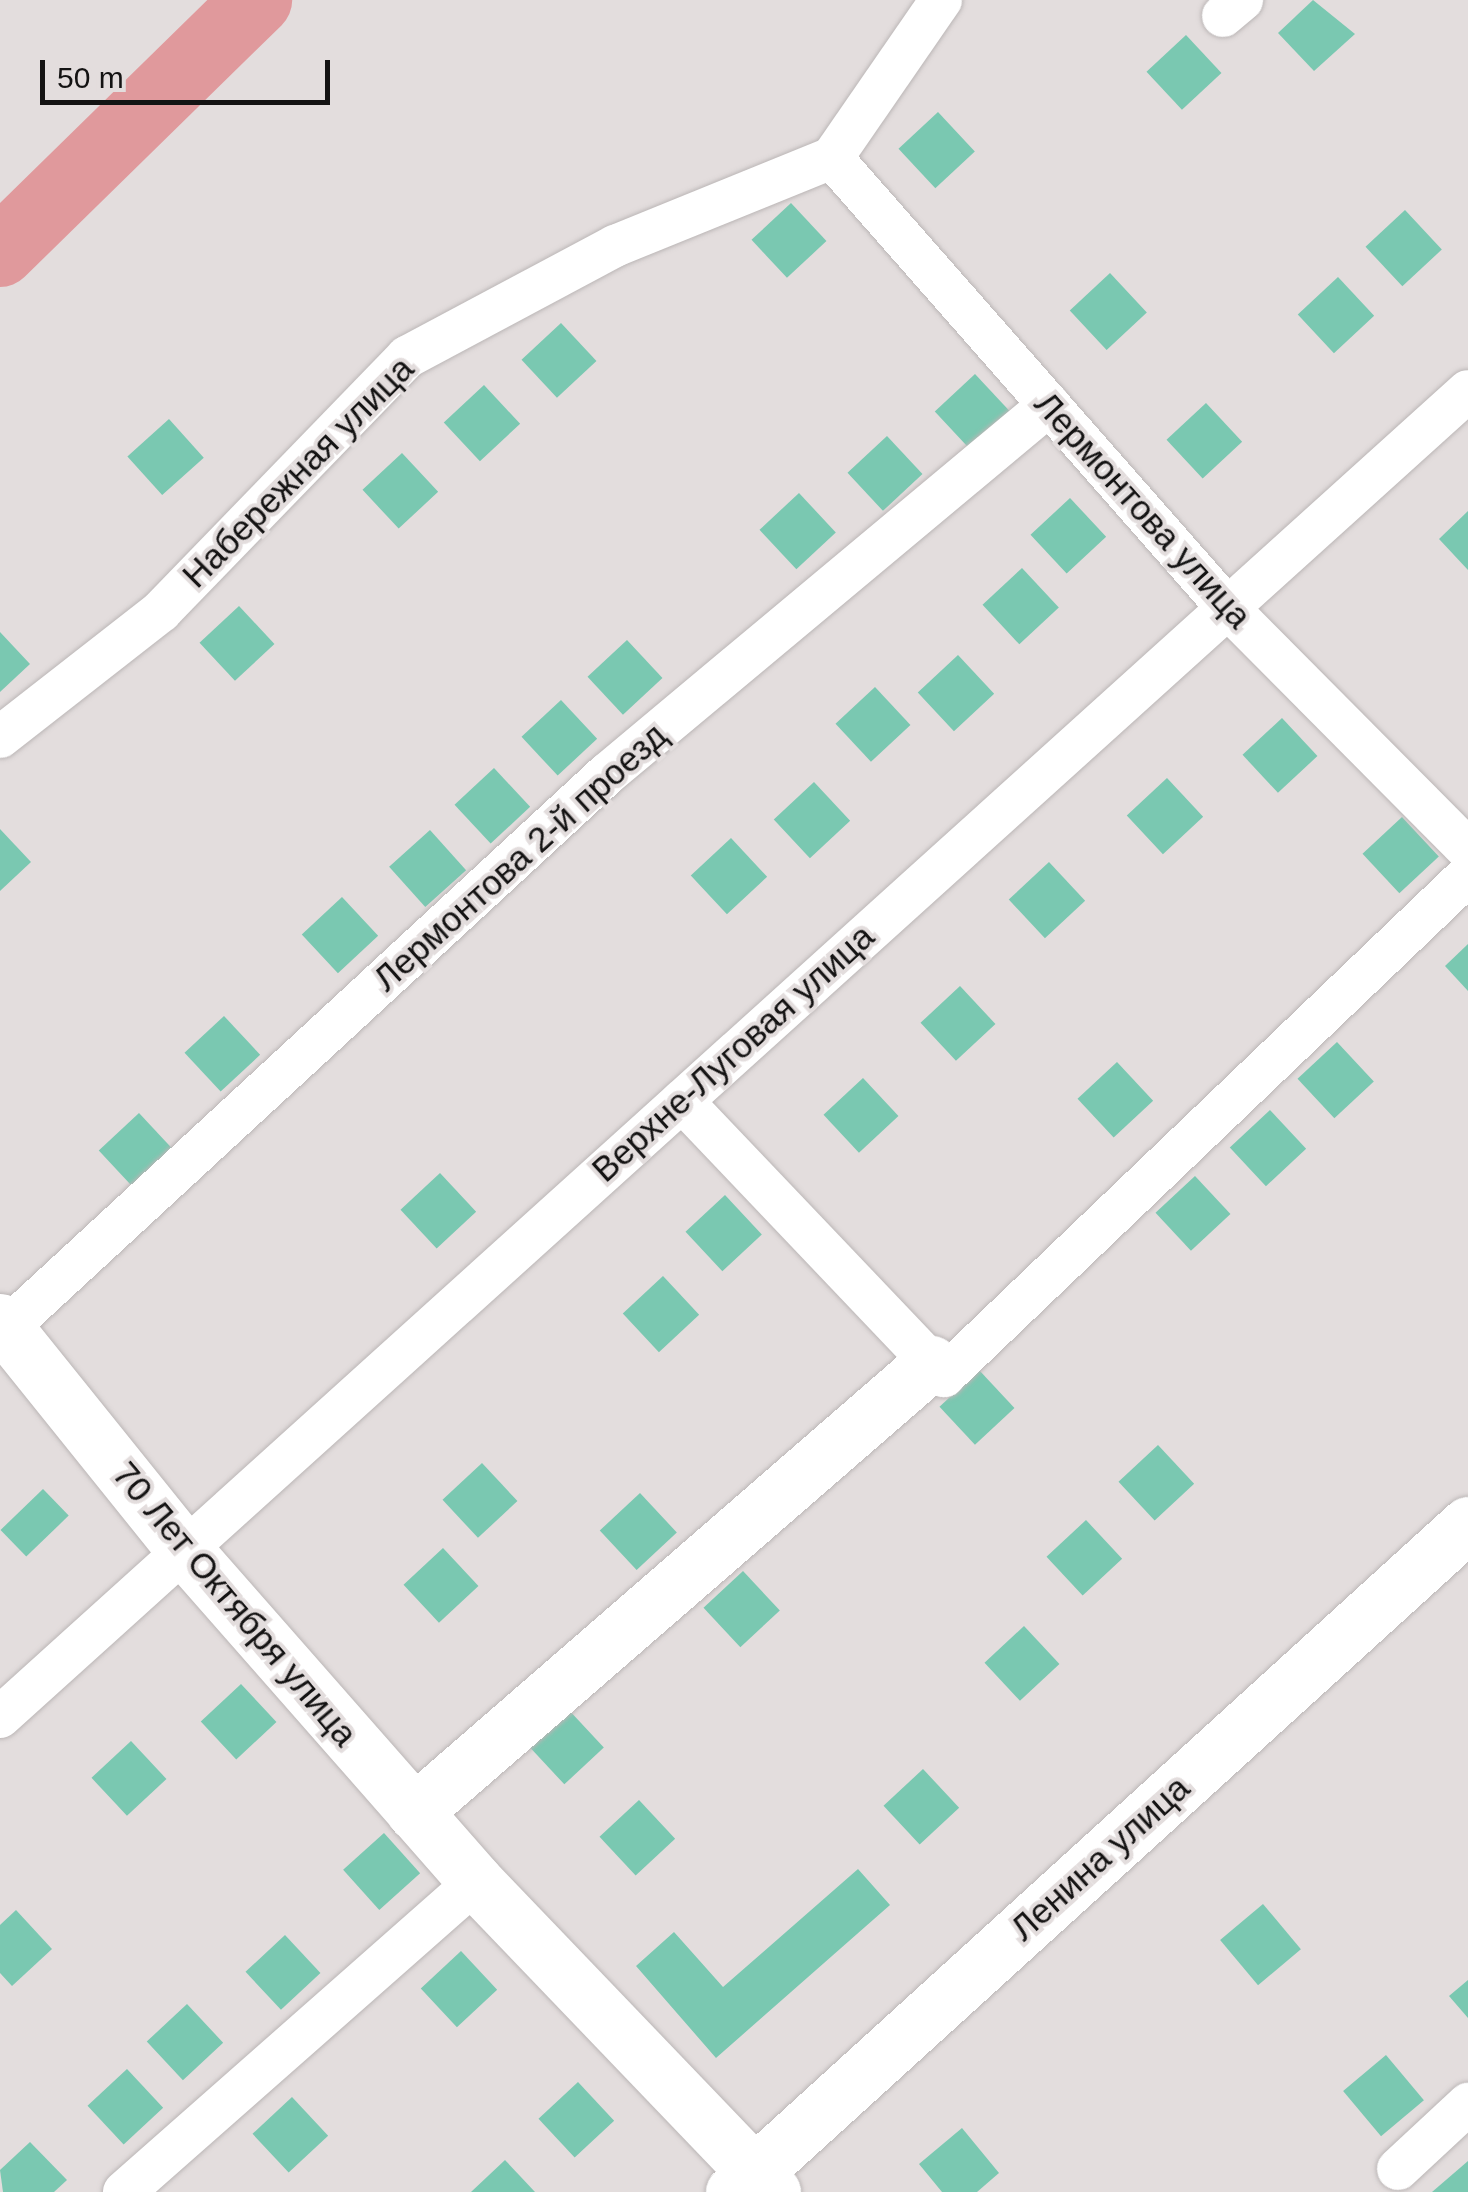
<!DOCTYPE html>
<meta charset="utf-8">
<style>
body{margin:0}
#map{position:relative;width:1468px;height:2192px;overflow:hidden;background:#e3dddd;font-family:Helvetica,sans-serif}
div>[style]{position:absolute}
.river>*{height:70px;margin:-35px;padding:0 35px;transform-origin:35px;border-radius:35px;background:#e0999c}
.building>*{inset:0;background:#7ac8b1;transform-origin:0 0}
.roads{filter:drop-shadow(0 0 2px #bbb6b6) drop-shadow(0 0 2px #bbb6b6)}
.street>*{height:42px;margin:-21px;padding:0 21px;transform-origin:21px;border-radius:21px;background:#fff}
.secondary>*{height:55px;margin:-27.5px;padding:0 27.5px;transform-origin:27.5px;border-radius:27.5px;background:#fff}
span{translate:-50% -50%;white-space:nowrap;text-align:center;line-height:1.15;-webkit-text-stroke:8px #e3dddd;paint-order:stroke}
.street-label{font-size:35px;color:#141313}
.scale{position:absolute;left:40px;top:60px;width:290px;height:45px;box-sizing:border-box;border:5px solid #141313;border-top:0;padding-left:12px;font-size:30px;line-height:35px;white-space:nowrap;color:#141313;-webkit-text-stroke:8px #e3dddd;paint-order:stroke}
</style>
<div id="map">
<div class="river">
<div style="left:0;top:252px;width:360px;rotate:-44.4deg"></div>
</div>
<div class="building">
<div style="clip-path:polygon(1313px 0,1355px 34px,1314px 71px,1278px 33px)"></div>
<div style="left:1186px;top:35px;width:52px;height:54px;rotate:47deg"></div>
<div style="left:938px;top:112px;width:54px;height:54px;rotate:47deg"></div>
<div style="left:791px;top:203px;width:52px;height:54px;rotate:47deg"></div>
<div style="left:1405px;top:210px;width:54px;height:54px;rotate:47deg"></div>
<div style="left:1110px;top:273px;width:54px;height:55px;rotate:47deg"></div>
<div style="left:1338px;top:277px;width:53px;height:55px;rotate:47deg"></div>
<div style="left:561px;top:323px;width:52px;height:54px;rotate:47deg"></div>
<div style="left:975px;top:374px;width:52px;height:55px;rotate:47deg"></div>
<div style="left:484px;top:385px;width:53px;height:55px;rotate:47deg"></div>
<div style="left:1206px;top:403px;width:53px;height:54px;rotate:47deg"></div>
<div style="left:169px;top:419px;width:52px;height:56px;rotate:48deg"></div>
<div style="left:887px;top:436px;width:52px;height:54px;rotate:47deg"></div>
<div style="left:402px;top:453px;width:53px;height:54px;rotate:47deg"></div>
<div style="left:799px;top:493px;width:54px;height:54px;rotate:47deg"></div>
<div style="left:1070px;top:498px;width:53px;height:54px;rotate:47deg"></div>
<div style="clip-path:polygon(1468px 511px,1468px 570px,1439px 539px)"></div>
<div style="left:1022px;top:568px;width:54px;height:54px;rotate:47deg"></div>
<div style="left:239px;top:606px;width:52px;height:54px;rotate:47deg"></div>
<div style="clip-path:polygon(0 632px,30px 664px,0 692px)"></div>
<div style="left:627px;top:640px;width:52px;height:54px;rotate:47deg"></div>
<div style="left:958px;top:655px;width:53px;height:55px;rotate:47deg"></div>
<div style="left:875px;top:687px;width:52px;height:54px;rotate:47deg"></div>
<div style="left:561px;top:700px;width:53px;height:54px;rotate:47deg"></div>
<div style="left:1282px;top:718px;width:52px;height:54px;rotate:47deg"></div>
<div style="left:494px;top:768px;width:53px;height:54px;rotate:47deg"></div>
<div style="left:1167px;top:778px;width:53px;height:55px;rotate:47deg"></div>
<div style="left:814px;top:782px;width:53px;height:55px;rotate:47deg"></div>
<div style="left:1402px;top:817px;width:54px;height:54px;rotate:47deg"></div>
<div style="clip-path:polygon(0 829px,31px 862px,0 891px)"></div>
<div style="left:430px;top:830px;width:54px;height:55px;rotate:48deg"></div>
<div style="left:731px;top:838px;width:53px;height:55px;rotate:47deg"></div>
<div style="left:1049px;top:862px;width:53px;height:55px;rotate:47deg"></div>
<div style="left:342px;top:897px;width:53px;height:55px;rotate:47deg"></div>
<div style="clip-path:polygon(1468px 944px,1468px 991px,1445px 966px)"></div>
<div style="left:960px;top:986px;width:52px;height:54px;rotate:47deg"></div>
<div style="left:224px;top:1016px;width:53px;height:54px;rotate:47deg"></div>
<div style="left:1337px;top:1042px;width:54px;height:54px;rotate:47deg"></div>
<div style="left:1117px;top:1062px;width:53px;height:54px;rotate:47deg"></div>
<div style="left:863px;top:1078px;width:52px;height:54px;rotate:47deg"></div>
<div style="left:1270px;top:1110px;width:53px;height:55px;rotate:47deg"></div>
<div style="left:139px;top:1113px;width:53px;height:55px;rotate:47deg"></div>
<div style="left:440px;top:1173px;width:53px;height:54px;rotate:47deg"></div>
<div style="left:1195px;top:1176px;width:52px;height:54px;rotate:47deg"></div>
<div style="left:725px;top:1195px;width:54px;height:54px;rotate:47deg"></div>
<div style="left:663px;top:1276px;width:53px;height:55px;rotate:47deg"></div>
<div style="left:979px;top:1370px;width:52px;height:54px;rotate:47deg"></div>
<div style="left:1158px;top:1445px;width:53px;height:54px;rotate:47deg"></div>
<div style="left:482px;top:1463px;width:52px;height:54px;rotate:47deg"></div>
<div style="left:43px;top:1489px;width:37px;height:59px;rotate:46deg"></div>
<div style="left:640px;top:1493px;width:54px;height:55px;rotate:47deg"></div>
<div style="left:1086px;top:1520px;width:53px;height:54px;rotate:47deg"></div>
<div style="left:443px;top:1548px;width:52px;height:54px;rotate:47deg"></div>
<div style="left:743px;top:1571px;width:54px;height:54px;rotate:47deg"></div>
<div style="left:1024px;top:1626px;width:52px;height:54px;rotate:47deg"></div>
<div style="left:241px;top:1684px;width:52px;height:55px;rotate:47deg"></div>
<div style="left:567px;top:1708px;width:54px;height:54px;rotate:47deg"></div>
<div style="left:131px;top:1741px;width:52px;height:54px;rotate:47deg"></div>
<div style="left:923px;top:1769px;width:53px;height:54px;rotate:47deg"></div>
<div style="left:639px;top:1800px;width:53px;height:54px;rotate:47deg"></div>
<div style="left:384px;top:1833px;width:54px;height:55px;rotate:48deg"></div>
<div style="clip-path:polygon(858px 1869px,890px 1905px,716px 2058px,636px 1966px,674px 1932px,723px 1987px)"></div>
<div style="left:1263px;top:1904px;width:59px;height:56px;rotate:50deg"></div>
<div style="clip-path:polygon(16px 1910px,52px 1949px,12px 1986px,0 1973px,0 1925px)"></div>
<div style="left:285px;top:1935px;width:52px;height:54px;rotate:47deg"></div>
<div style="left:461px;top:1951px;width:53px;height:55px;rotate:47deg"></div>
<div style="clip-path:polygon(1468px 1980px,1468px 2018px,1449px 1996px)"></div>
<div style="left:187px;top:2004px;width:53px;height:55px;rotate:47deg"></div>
<div style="left:1386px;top:2055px;width:59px;height:56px;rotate:50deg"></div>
<div style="left:127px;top:2069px;width:53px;height:54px;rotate:47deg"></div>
<div style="left:578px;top:2082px;width:53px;height:54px;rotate:47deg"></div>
<div style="left:292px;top:2097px;width:53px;height:54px;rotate:47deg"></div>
<div style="clip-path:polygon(962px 2128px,999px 2173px,977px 2192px,942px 2192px,919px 2164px)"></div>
<div style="clip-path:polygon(30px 2142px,67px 2180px,54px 2192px,3px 2192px,0 2170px)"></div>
<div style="clip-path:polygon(505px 2160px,535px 2192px,471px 2192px)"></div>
<div style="clip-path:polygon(1468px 2161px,1468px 2192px,1432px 2192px)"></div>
</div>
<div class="roads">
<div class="street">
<div style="left:1223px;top:16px;width:25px;rotate:-40deg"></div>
<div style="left:832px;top:158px;width:594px;rotate:48.69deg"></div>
<div style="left:1224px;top:604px;width:346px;rotate:45.2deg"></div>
<div style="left:0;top:737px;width:204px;rotate:-38deg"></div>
<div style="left:161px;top:611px;width:354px;rotate:-45.9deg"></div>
<div style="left:407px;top:357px;width:236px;rotate:-28.1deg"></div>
<div style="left:615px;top:246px;width:234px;rotate:-22.1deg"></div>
<div style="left:832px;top:158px;width:192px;rotate:-55.4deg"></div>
<div style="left:682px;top:1101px;width:380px;rotate:46.4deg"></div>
<div style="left:944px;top:1376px;width:725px;rotate:-43.71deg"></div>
<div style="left:7px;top:1328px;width:817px;rotate:-42.72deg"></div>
<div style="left:607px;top:774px;width:576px;rotate:-39.86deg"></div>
<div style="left:0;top:1717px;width:1978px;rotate:-42.09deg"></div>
<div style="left:1398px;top:2169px;width:96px;rotate:-42.9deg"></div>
<div style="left:124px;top:2192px;width:469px;rotate:-41.4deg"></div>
</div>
<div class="secondary">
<div style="left:0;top:1321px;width:290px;rotate:51.2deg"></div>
<div style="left:182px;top:1547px;width:446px;rotate:48.7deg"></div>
<div style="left:476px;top:1882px;width:429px;rotate:46.2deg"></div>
<div style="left:414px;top:1812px;width:685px;rotate:-40.97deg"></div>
<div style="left:733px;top:2192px;width:993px;rotate:-42.27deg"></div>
</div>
</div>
<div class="street-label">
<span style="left:298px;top:472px;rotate:-45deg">Набережная улица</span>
<span style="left:1143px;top:510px;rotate:48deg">Лермонтова улица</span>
<span style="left:520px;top:857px;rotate:-42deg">Лермонтова 2-й проезд</span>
<span style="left:733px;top:1053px;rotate:-42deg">Верхне-Луговая улица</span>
<span style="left:235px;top:1604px;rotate:50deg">70 Лет Октября улица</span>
<span style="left:1100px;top:1858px;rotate:-42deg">Ленина улица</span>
</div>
<div class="scale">50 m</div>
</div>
